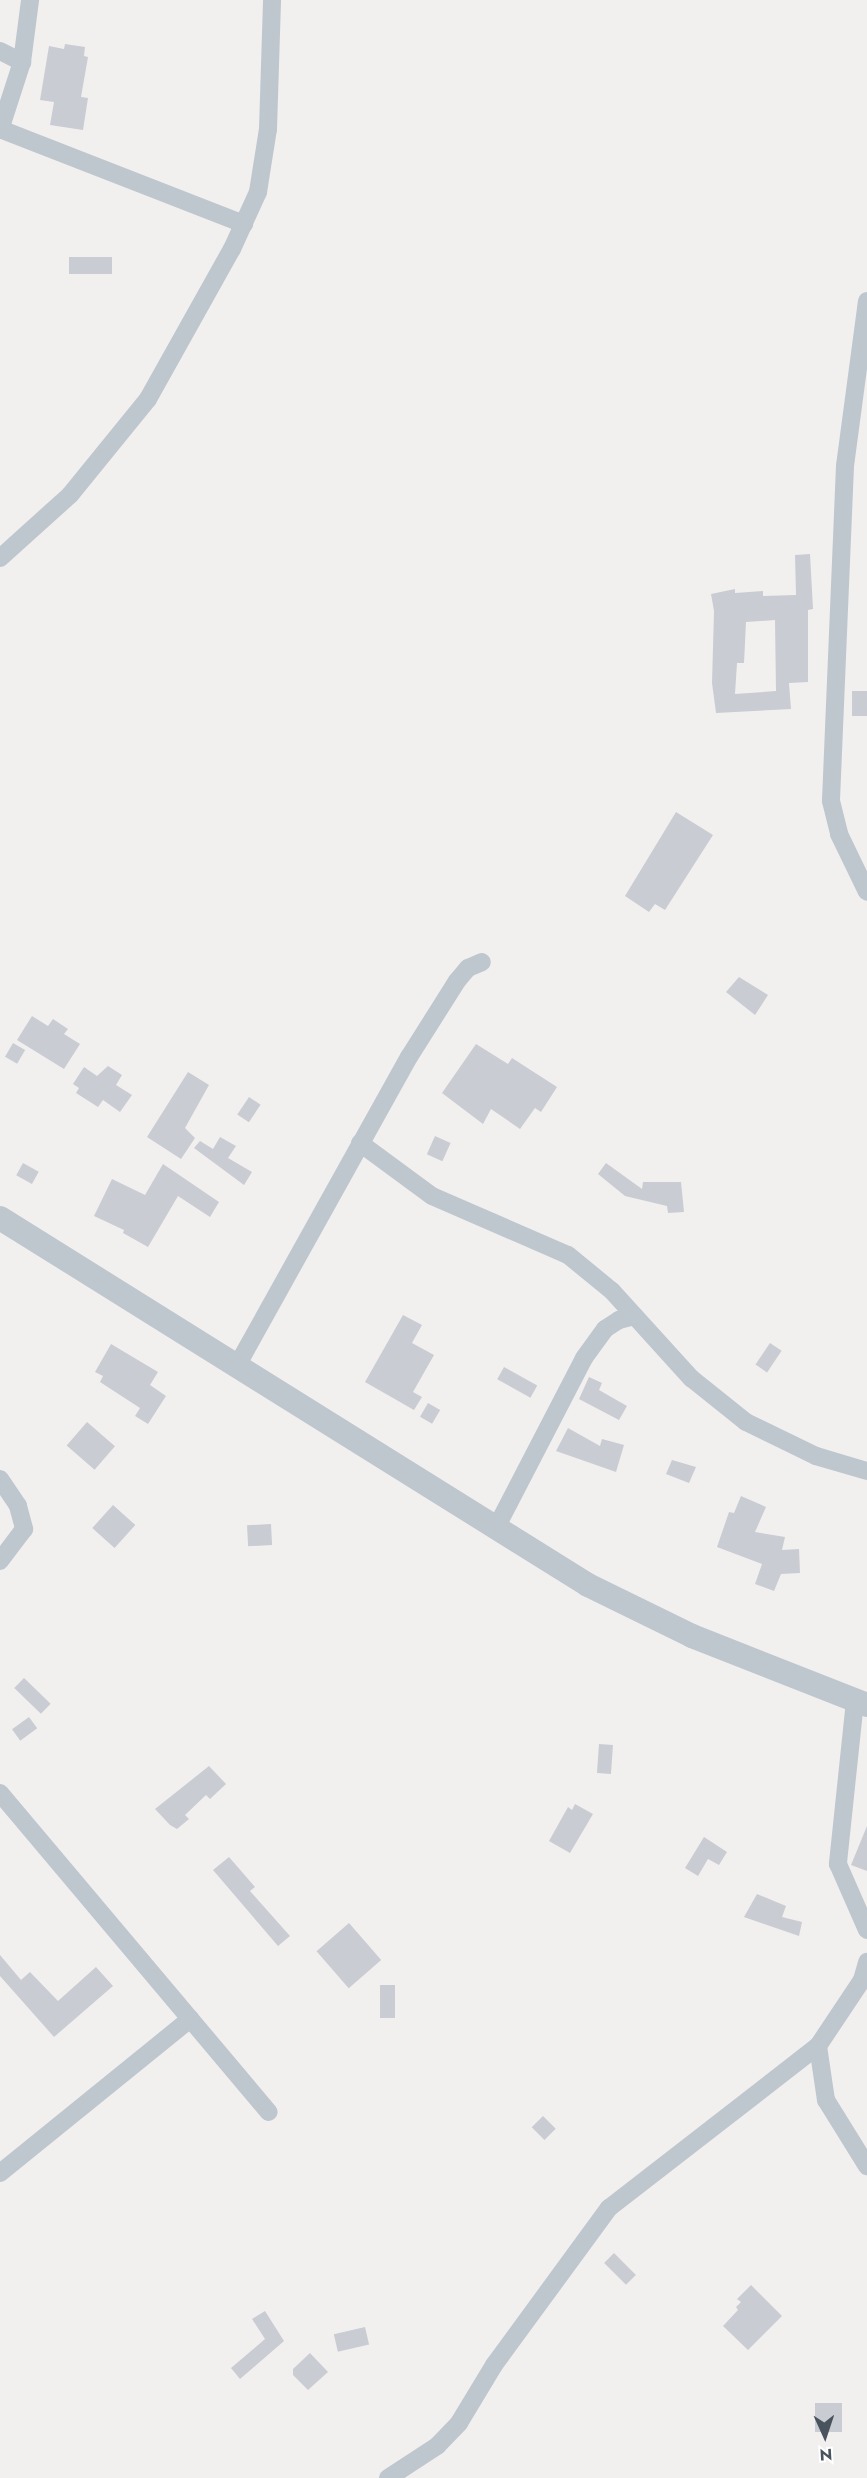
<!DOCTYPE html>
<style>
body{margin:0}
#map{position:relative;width:867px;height:2478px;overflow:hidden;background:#f2efef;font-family:Jost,sans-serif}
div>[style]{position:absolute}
.building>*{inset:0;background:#c9ccd2;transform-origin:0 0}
.minor>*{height:18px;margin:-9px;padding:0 9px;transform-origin:9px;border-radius:9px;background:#bec7ce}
.tertiary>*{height:24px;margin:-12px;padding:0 12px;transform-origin:12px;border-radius:12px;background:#bec7ce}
span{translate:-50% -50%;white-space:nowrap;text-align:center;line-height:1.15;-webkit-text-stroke:4.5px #fff;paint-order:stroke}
.north{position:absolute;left:795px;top:2406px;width:60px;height:60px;-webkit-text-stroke:4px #fff;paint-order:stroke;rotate:177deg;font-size:16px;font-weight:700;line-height:24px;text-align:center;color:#48535d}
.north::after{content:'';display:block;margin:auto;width:21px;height:27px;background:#48535d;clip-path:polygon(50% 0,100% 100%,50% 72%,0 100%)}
</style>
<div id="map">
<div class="building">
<div style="clip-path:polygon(65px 44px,85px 47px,84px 56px,88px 57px,81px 97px,88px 98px,83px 130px,50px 125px,54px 102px,40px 100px,49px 46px,64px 49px)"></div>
<div style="left:112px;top:257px;width:17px;height:43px;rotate:90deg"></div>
<div style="clip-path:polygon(evenodd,810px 554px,813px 609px,808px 610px,808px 682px,789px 683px,791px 709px,716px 713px,712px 683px,714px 611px,711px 594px,735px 589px,735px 593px,763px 591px,763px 596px,796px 595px,795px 555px,810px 554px,775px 620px,776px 691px,735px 694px,737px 663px,744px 663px,746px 622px,775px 620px)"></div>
<div style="left:852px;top:691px;width:15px;height:25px"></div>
<div style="clip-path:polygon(676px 812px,713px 835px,665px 910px,655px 904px,649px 912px,625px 896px)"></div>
<div style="clip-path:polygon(739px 977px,768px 995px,755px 1015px,726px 992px)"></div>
<div style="clip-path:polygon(32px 1016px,48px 1026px,53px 1019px,68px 1029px,64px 1034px,80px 1044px,64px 1069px,17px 1040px)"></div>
<div style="left:13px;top:1043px;width:14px;height:16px;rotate:30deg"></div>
<div style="clip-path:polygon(476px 1044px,508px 1064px,512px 1058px,557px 1087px,541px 1112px,535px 1108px,520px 1129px,491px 1109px,483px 1124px,442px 1093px)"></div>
<div style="clip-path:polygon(108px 1066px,122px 1075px,116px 1085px,132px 1095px,120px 1112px,103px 1100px,98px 1107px,76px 1093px,79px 1088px,73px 1084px,84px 1067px,97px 1076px)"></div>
<div style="clip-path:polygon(188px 1072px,209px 1085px,185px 1128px,195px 1138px,181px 1159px,147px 1137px)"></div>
<div style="left:249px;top:1097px;width:14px;height:21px;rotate:34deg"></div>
<div style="left:435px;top:1136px;width:17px;height:20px;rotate:24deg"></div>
<div style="clip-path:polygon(220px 1137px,236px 1146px,228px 1158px,252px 1172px,244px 1185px,194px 1148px,200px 1141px,213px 1149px)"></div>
<div style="left:23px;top:1163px;width:18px;height:14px;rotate:29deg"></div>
<div style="clip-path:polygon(606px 1163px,642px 1189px,643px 1182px,681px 1182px,684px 1212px,668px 1213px,667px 1206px,625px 1196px,598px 1174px)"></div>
<div style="clip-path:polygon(163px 1164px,219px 1202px,210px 1217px,178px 1196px,148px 1247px,123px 1233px,124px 1230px,94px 1216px,112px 1179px,145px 1195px)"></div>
<div style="clip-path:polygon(403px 1315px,422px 1325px,412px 1343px,434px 1355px,413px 1392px,422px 1397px,414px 1410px,365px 1382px)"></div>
<div style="left:770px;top:1343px;width:14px;height:26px;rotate:34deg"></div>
<div style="clip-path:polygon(111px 1344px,158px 1372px,150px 1385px,166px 1396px,148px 1424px,135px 1416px,140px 1408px,100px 1382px,103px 1376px,95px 1372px)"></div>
<div style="left:504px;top:1367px;width:38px;height:14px;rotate:29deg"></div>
<div style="clip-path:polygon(589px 1377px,602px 1383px,599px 1390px,627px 1406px,619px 1420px,579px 1399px)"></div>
<div style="left:428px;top:1403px;width:14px;height:16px;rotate:30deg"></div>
<div style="left:87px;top:1422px;width:37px;height:31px;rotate:41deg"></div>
<div style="clip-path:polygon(568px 1428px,600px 1446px,602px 1439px,624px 1445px,616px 1472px,556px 1451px)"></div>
<div style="clip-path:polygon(672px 1460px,696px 1467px,689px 1483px,666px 1474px)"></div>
<div style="clip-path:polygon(741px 1496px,766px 1507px,755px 1532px,785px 1537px,782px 1550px,799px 1549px,800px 1573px,781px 1574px,774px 1591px,755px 1584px,762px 1564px,717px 1547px,729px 1512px,734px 1513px)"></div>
<div style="left:113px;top:1505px;width:30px;height:31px;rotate:42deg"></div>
<div style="left:271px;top:1524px;width:21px;height:24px;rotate:87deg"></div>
<div style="left:24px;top:1678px;width:37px;height:14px;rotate:44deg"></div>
<div style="left:29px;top:1717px;width:14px;height:21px;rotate:54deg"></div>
<div style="left:599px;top:1744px;width:14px;height:29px;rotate:4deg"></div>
<div style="clip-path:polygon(209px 1766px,226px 1784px,210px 1799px,206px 1795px,185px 1815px,189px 1819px,177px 1829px,170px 1825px,155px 1809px)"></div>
<div style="clip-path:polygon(575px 1804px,593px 1814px,570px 1853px,549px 1841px,568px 1807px,572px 1810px)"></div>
<div style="clip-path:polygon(867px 1826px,867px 1871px,851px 1865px)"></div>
<div style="clip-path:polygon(704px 1837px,727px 1852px,719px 1865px,708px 1859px,698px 1876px,685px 1868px)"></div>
<div style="clip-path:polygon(229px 1857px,255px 1887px,250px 1891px,290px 1936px,278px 1946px,213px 1870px)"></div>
<div style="clip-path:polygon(757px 1894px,786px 1906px,782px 1917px,802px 1922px,799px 1936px,744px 1917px)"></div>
<div style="left:349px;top:1923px;width:49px;height:43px;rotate:49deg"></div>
<div style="clip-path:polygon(0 1955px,21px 1980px,30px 1972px,58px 2001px,96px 1967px,113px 1986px,54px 2037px,0 1976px)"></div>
<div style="left:380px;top:1985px;width:15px;height:33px"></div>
<div style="left:543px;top:2116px;width:18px;height:16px;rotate:45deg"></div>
<div style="left:614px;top:2253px;width:31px;height:14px;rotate:45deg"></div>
<div style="clip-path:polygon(751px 2285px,782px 2316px,748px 2350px,723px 2326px,738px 2310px,736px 2307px,741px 2302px,737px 2299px)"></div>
<div style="clip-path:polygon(265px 2311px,284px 2341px,240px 2379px,231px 2368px,265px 2339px,252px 2319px)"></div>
<div style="left:365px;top:2327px;width:18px;height:32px;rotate:77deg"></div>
<div style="clip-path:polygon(310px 2353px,328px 2372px,308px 2390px,293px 2375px,293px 2369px)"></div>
<div style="left:815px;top:2403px;width:27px;height:29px"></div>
</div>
<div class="minor">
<div style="left:0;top:51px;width:25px;rotate:27deg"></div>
<div style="left:0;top:129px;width:262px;rotate:21.3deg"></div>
<div style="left:0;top:130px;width:71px;rotate:-72.1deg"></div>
<div style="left:22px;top:62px;width:63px;rotate:-82.6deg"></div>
<div style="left:867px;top:301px;width:166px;rotate:97.6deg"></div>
<div style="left:845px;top:466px;width:335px;rotate:92.4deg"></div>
<div style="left:831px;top:801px;width:34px;rotate:76deg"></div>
<div style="left:839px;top:834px;width:64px;rotate:64.2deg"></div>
<div style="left:0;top:558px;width:94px;rotate:-42deg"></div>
<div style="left:70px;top:495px;width:124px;rotate:-50.9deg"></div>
<div style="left:148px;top:399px;width:172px;rotate:-60.8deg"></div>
<div style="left:232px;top:249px;width:63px;rotate:-65.5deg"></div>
<div style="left:258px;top:192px;width:64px;rotate:-81deg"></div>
<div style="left:268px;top:129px;width:129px;rotate:-88.2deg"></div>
<div style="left:360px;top:1143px;width:89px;rotate:36.4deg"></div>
<div style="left:432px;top:1196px;width:148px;rotate:23.5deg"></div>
<div style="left:568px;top:1255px;width:57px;rotate:39.3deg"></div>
<div style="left:612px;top:1291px;width:118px;rotate:47.8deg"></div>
<div style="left:691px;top:1378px;width:70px;rotate:38.7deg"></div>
<div style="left:746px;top:1422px;width:78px;rotate:25.9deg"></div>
<div style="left:816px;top:1456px;width:53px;rotate:16.4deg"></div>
<div style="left:238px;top:1364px;width:351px;rotate:-60.9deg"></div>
<div style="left:409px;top:1057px;width:90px;rotate:-57.7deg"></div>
<div style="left:457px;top:981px;width:17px;rotate:-50deg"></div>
<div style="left:468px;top:968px;width:15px;rotate:-23deg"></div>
<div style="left:0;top:1479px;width:32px;rotate:56deg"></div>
<div style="left:18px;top:1506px;width:24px;rotate:75deg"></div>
<div style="left:24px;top:1529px;width:40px;rotate:127deg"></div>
<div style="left:496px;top:1528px;width:191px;rotate:-62.6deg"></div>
<div style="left:584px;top:1358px;width:36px;rotate:-54deg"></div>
<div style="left:605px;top:1329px;width:17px;rotate:-33deg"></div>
<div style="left:619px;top:1320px;width:16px;rotate:-14deg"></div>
<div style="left:855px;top:1701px;width:164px;rotate:96deg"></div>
<div style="left:838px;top:1864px;width:72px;rotate:66.3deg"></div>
<div style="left:0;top:1793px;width:417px;rotate:49.9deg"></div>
<div style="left:818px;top:2046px;width:55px;rotate:81.6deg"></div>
<div style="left:826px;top:2100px;width:78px;rotate:58.2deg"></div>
<div style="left:0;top:2173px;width:245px;rotate:-39deg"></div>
<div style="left:388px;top:2478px;width:59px;rotate:-33.1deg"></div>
<div style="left:437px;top:2446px;width:32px;rotate:-46deg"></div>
<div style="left:459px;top:2423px;width:68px;rotate:-58.9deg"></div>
<div style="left:494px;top:2365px;width:195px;rotate:-53.8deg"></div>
<div style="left:609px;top:2208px;width:264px;rotate:-37.8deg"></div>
<div style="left:818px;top:2046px;width:79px;rotate:-56.3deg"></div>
<div style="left:862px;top:1980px;width:19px;rotate:-74deg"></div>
</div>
<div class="tertiary">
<div style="left:0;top:1218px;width:693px;rotate:31.97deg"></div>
<div style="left:588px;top:1585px;width:116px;rotate:26.1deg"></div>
<div style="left:692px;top:1636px;width:188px;rotate:21.5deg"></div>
</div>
<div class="north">N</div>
</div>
